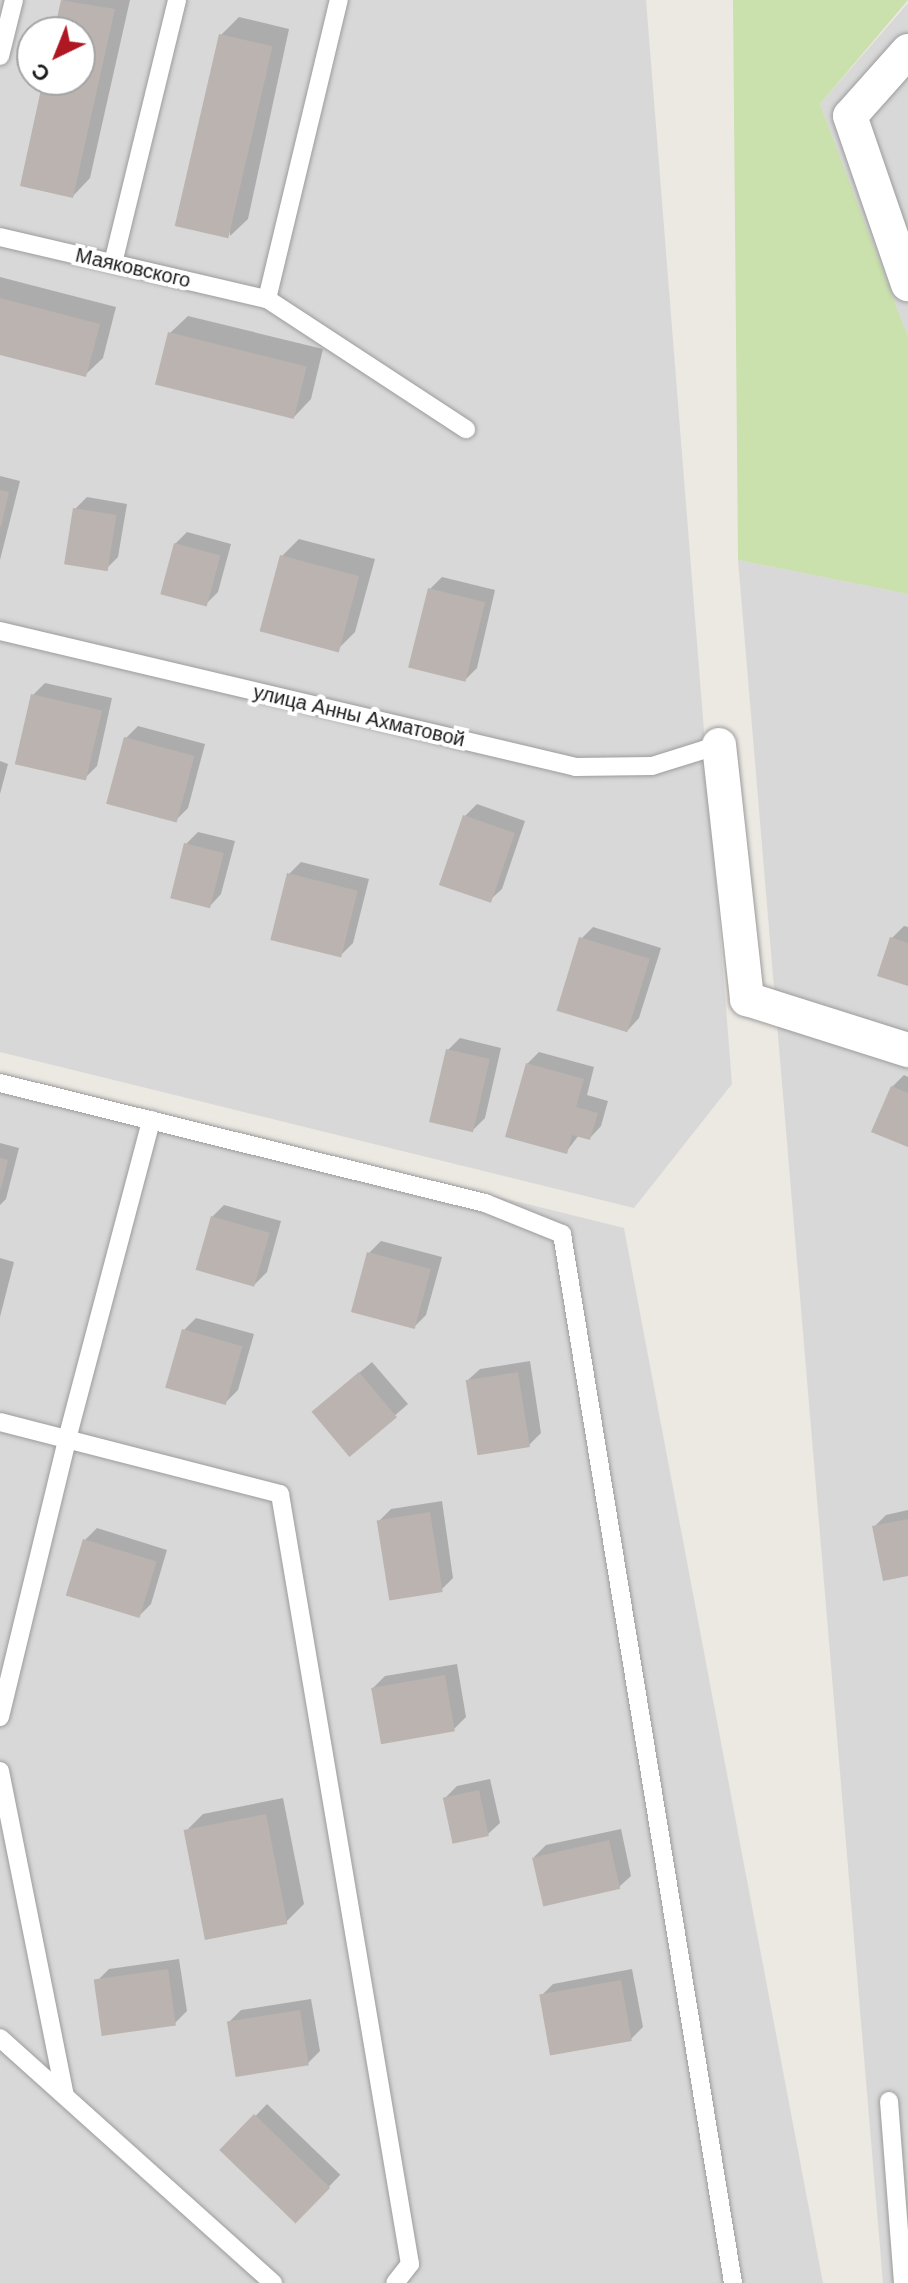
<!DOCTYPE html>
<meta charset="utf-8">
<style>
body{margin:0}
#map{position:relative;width:908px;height:2283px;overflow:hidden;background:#ece8e2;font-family:Helvetica,sans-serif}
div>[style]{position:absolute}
.residential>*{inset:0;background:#d9d8d8}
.grass>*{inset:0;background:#cae0ad}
.shadow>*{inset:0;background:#0003;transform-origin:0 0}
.building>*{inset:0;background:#bbb3af;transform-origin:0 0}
.roads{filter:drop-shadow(0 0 2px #9c9c9c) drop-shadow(0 0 2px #9c9c9c)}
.lane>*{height:18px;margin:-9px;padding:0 9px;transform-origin:9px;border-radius:9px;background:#fff}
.street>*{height:34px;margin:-17px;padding:0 17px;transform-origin:17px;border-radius:17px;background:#fff}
span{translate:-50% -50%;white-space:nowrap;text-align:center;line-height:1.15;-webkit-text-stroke:8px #fff;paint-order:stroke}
.street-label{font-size:20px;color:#1b1b1b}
.north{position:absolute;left:16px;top:16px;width:80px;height:80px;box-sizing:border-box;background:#fff;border:2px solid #a4a4a4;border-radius:50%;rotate:223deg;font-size:22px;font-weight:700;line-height:32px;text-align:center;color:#1b1b1b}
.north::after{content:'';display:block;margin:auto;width:28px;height:36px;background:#af1722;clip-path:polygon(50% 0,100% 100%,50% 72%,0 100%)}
</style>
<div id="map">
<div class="residential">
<div style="clip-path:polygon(evenodd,0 0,646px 0,732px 1084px,634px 1208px,0 1052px,0 0,32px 32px,80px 32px,80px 80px,32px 80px,32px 32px)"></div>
<div style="clip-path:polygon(908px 3px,908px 337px,820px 104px)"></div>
<div style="clip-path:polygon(738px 560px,908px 594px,908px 2283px,883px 2283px)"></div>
<div style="clip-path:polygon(0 1073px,624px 1228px,823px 2283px,0 2283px)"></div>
</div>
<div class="grass">
<div style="clip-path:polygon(733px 0,908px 0,820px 104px,908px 337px,908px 594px,738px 560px)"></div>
</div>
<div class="shadow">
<div style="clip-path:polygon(63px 0,130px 0,90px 178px,73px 196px,45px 80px,80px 80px,80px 32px,56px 32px)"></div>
<div style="clip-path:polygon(239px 17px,289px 29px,248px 219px,230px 236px,221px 35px)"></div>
<div style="clip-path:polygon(0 277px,116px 307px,103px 358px,85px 375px,0 353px)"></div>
<div style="clip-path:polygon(188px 316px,323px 349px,311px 399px,294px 417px,170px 333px)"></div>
<div style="clip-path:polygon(0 476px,20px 481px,0 560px)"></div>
<div style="clip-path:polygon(87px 497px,127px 504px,118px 557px,106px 569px,75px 509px)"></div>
<div style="clip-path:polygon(187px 532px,231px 544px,218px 592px,206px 604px,175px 544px)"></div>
<div style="clip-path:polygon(299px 539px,375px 559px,355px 632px,337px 650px,282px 556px)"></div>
<div style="clip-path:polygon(442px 577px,495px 590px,477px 668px,465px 680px,430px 589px)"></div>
<div style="clip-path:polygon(45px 683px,112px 698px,97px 766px,85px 778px,33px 695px)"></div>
<div style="clip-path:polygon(138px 726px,205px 744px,188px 808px,176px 820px,126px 738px)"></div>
<div style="clip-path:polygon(0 761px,8px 764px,0 794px)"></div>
<div style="clip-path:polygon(477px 804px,525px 821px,502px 889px,490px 900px,465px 816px)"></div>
<div style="clip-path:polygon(198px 832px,235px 841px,221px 894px,210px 906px,186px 844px)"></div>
<div style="clip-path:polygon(301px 862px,369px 879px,353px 943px,341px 955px,289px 874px)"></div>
<div style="clip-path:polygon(904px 926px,908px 927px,908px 984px,892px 938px)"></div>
<div style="clip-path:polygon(593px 927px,661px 948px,639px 1018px,628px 1030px,581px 939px)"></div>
<div style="clip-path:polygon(460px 1038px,501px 1048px,485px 1118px,473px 1130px,448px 1050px)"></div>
<div style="clip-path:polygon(539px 1052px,594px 1067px,587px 1095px,608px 1101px,601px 1126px,590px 1138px,579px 1135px,566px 1152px,527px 1064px)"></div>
<div style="clip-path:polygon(904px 1075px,908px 1077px,908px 1145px,892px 1087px)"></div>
<div style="clip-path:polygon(0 1143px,19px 1148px,6px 1199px,0 1205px)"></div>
<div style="clip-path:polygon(224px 1205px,281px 1221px,267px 1272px,255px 1284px,212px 1217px)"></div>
<div style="clip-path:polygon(381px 1241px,442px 1257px,426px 1315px,414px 1327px,369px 1253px)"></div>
<div style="clip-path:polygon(0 1258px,14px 1262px,0 1317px)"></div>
<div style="clip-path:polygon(196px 1318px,254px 1334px,238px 1390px,226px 1402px,184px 1330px)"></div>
<div style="clip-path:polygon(530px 1361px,541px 1433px,529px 1445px,468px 1380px,480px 1369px)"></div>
<div style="clip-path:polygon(372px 1362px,408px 1404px,351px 1454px,327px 1400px)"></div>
<div style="clip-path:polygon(442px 1501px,453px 1578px,441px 1590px,379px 1521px,391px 1509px)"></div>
<div style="clip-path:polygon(908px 1510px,908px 1574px,874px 1527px,886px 1515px)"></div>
<div style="clip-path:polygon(97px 1528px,167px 1550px,151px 1604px,139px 1616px,85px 1540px)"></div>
<div style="clip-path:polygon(457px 1664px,466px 1717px,454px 1729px,373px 1688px,385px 1676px)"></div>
<div style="clip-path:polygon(490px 1779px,500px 1823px,488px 1834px,445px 1798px,457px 1786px)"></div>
<div style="clip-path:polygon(283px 1798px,304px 1904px,286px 1922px,186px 1831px,203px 1814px)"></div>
<div style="clip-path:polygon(621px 1829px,631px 1876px,619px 1887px,534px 1857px,546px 1845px)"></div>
<div style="clip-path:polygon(179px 1959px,187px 2011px,175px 2023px,97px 1981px,109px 1969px)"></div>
<div style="clip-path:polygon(632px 1969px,643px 2027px,631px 2039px,541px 1996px,553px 1984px)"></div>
<div style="clip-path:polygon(311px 1999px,320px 2051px,308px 2063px,229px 2022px,241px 2010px)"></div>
<div style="left:267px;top:2104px;width:102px;height:64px;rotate:44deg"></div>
</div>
<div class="building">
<div style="clip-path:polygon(61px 0,115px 9px,73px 198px,20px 186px,43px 80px,80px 80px,80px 32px,54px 32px)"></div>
<div style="left:219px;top:34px;width:55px;height:197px;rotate:13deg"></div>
<div style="clip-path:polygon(0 298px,100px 324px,86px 377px,0 355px)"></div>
<div style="left:168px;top:332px;width:143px;height:54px;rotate:14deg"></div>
<div style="clip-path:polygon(0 490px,9px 492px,1px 527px,0 527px)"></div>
<div style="left:73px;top:508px;width:44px;height:57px;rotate:9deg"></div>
<div style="left:174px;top:543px;width:48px;height:53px;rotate:15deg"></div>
<div style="left:280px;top:555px;width:82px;height:79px;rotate:15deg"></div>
<div style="left:428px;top:588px;width:59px;height:82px;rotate:14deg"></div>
<div style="left:31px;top:694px;width:73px;height:72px;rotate:13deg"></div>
<div style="left:124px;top:737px;width:73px;height:69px;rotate:15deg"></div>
<div style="left:463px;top:815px;width:55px;height:74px;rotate:19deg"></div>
<div style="left:184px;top:843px;width:41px;height:57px;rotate:14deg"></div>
<div style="left:287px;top:873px;width:73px;height:69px;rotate:14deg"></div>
<div style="left:579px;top:937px;width:74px;height:77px;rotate:17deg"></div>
<div style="clip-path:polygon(890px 937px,908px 943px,908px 986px,877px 976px)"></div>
<div style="left:446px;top:1049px;width:45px;height:75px;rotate:13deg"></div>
<div style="clip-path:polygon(526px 1063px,584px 1079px,576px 1107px,598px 1113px,590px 1140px,572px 1135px,567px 1154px,505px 1137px)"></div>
<div style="clip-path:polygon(891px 1086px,908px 1093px,908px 1147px,871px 1132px)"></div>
<div style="clip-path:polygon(0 1158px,8px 1160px,1px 1189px,0 1189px)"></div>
<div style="left:211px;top:1216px;width:61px;height:56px;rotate:16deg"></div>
<div style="left:367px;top:1252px;width:66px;height:62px;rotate:15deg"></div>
<div style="left:182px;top:1329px;width:63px;height:61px;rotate:16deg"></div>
<div style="left:359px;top:1372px;width:59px;height:62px;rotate:50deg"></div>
<div style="left:518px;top:1372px;width:76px;height:53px;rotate:81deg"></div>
<div style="left:430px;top:1512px;width:81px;height:54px;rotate:81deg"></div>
<div style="clip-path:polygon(908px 1519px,908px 1576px,883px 1581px,872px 1526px)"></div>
<div style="left:83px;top:1539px;width:77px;height:59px;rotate:17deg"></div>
<div style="left:445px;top:1675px;width:57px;height:75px;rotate:80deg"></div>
<div style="left:479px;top:1790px;width:47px;height:37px;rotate:78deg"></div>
<div style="left:266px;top:1814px;width:112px;height:84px;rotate:79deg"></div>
<div style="left:609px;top:1840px;width:50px;height:79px;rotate:77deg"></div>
<div style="left:168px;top:1969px;width:57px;height:75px;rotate:82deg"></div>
<div style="left:621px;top:1980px;width:62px;height:83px;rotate:80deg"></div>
<div style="left:300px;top:2010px;width:56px;height:74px;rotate:81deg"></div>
<div style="left:254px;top:2114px;width:106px;height:50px;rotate:44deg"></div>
</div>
<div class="roads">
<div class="lane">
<div style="left:0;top:56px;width:58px;rotate:-76deg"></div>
<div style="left:0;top:237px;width:274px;rotate:13.1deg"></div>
<div style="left:267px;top:299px;width:238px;rotate:33.2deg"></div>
<div style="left:113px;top:263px;width:271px;rotate:-76.3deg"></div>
<div style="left:267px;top:299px;width:308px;rotate:-76.5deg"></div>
<div style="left:0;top:631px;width:592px;rotate:13.28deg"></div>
<div style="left:576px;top:767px;width:76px;rotate:-0.8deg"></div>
<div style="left:652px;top:766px;width:70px;rotate:-17.4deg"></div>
<div style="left:0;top:1083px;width:500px;rotate:13.9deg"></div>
<div style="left:485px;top:1203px;width:83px;rotate:21.9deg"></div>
<div style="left:562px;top:1234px;width:1063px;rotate:80.74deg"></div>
<div style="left:0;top:1422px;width:289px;rotate:14.4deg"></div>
<div style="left:280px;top:1494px;width:781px;rotate:80.42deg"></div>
<div style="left:410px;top:2264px;width:24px;rotate:128deg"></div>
<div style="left:0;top:1717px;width:286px;rotate:-76.4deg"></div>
<div style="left:67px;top:1439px;width:330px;rotate:-75.2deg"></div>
<div style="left:0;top:1771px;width:331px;rotate:78.7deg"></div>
<div style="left:0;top:2038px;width:367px;rotate:41.9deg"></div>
<div style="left:889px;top:2101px;width:183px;rotate:85.6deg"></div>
</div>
<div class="street">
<div style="left:908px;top:51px;width:87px;rotate:131.7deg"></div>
<div style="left:850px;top:116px;width:178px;rotate:71deg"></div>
<div style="left:719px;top:745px;width:256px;rotate:83.7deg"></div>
<div style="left:747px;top:999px;width:169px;rotate:17.6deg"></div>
</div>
</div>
<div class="street-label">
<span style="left:133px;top:268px;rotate:13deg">Маяковского</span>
<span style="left:359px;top:716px;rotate:13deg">улица Анны Ахматовой</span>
</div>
<div class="north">С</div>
</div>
